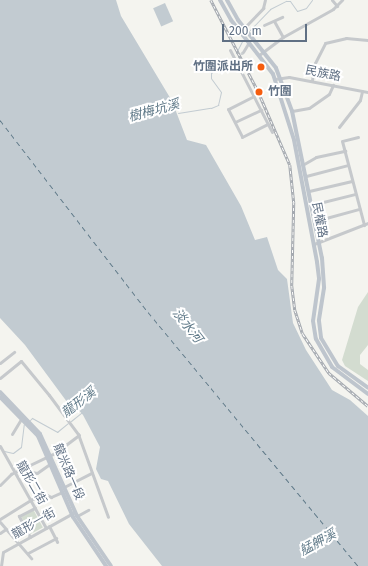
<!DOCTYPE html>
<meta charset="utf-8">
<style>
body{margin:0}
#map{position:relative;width:368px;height:566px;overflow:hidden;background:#f4f4ef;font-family:"Fira Sans","Noto Sans TC",sans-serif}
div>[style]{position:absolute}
.green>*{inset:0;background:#d3dcd0;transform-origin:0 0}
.water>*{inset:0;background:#c2cbd1;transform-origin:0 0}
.stream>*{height:1px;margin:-0.5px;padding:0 0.5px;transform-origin:0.5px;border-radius:0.5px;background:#c2cbd1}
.ferry>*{height:1px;margin-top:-0.5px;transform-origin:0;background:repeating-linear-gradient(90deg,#607a89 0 5px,transparent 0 9px)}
.minor-tunnel>*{height:3px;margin-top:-1.5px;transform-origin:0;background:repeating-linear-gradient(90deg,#cfd3d4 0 3px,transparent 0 4.5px)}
.minor>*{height:3px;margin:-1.5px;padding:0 1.5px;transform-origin:1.5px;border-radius:1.5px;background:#c6c9cc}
.major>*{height:4px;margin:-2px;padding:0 2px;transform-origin:2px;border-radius:2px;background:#bec5cd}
.rail>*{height:2.5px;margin-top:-1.25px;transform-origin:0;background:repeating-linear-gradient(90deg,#fff 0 3px,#a3a8af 0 6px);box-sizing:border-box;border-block:1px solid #a3a8af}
.dots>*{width:11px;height:11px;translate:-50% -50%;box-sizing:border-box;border:2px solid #fff;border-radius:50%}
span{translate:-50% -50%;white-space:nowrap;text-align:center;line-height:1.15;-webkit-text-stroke:4px #fff;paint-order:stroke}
.poi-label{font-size:12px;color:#607084;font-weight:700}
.right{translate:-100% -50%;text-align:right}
.left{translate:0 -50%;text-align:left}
.street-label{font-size:12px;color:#607084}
.water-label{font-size:13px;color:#607a89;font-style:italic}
.scale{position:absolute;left:222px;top:24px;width:85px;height:18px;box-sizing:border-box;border:2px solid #607084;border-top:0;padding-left:5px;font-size:12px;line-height:14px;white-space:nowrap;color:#607084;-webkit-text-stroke:3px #fff;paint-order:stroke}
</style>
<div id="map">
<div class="green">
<div style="clip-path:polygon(368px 292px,368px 345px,360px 355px,360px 364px,368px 370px,368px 381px,345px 366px,342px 360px,358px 307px)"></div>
<div style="left:33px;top:509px;width:21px;height:14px;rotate:62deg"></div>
</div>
<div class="water">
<div style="clip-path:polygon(0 0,116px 0,121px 16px,172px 101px,187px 140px,206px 145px,241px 206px,255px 240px,267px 237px,278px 270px,287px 279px,293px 323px,306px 350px,332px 390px,350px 400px,368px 416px,368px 566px,162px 566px,129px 524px,108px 481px,101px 479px,96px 469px,100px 447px,83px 415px,77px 408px,70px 406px,25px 345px,0 318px)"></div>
<div style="left:165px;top:3px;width:20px;height:13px;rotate:66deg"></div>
</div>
<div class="stream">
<div style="left:250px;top:30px;width:29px;rotate:-46deg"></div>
<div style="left:270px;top:9px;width:18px;rotate:-27deg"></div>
<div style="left:286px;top:1px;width:4px"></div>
<div style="left:290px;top:1px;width:12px;rotate:55deg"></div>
<div style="left:297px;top:11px;width:9px;rotate:-18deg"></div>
<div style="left:306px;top:8px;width:10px;rotate:-53deg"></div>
<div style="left:236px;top:53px;width:13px;rotate:-63deg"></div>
<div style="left:178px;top:113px;width:33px;rotate:-9deg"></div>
<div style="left:211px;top:108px;width:8px;rotate:-23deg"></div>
<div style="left:218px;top:105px;width:13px;rotate:-77deg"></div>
<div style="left:221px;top:92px;width:17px;rotate:-126deg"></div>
<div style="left:211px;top:78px;width:5px;rotate:-90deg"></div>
<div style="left:211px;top:73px;width:22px;rotate:-36deg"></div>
<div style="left:30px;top:420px;width:3px;rotate:-45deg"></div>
<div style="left:32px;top:418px;width:29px;rotate:29deg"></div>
<div style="left:57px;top:432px;width:14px;rotate:-39deg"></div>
<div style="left:71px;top:421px;width:13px;rotate:-39deg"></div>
<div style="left:4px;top:451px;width:9px;rotate:13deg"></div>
<div style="left:13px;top:453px;width:10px;rotate:-37deg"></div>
<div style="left:21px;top:447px;width:23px;rotate:-83deg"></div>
</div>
<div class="ferry">
<div style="left:0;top:120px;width:242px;rotate:52.4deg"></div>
<div style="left:148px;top:312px;width:330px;rotate:50.4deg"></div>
</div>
<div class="minor-tunnel">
<div style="left:239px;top:58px;width:7px;rotate:-56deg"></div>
</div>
<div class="minor">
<div style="left:332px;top:0;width:8px;rotate:50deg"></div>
<div style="left:274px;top:21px;width:18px;rotate:61deg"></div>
<div style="left:264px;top:25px;width:20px;rotate:-24deg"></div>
<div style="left:244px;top:28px;width:28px;rotate:-46deg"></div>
<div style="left:263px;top:8px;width:8px;rotate:-76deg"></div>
<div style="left:230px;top:50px;width:92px;rotate:62.9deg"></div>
<div style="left:243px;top:52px;width:12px;rotate:-59deg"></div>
<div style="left:259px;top:55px;width:30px;rotate:-37deg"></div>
<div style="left:283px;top:37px;width:57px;rotate:-29.2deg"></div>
<div style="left:333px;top:9px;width:13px;rotate:-45deg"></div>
<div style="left:275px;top:79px;width:14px;rotate:-8deg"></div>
<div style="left:289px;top:77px;width:80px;rotate:10.8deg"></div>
<div style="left:312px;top:80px;width:17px;rotate:-80deg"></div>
<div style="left:315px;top:63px;width:22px;rotate:-63deg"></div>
<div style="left:325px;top:43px;width:22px;rotate:-13deg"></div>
<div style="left:346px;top:38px;width:22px;rotate:5deg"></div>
<div style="left:254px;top:96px;width:29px;rotate:153deg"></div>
<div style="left:228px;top:109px;width:31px;rotate:63deg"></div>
<div style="left:242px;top:137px;width:29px;rotate:-27deg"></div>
<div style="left:292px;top:111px;width:17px;rotate:-10deg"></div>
<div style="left:309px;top:108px;width:24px;rotate:-35deg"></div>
<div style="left:329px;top:94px;width:10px;rotate:-66deg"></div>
<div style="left:235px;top:122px;width:29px;rotate:-25deg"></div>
<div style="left:339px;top:127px;width:34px;rotate:-52deg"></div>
<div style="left:360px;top:100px;width:9px;rotate:-77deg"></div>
<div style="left:358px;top:137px;width:16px;rotate:166deg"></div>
<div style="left:342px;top:141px;width:87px;rotate:75.3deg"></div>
<div style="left:304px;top:164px;width:14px;rotate:-30deg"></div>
<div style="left:316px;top:157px;width:30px;rotate:-12deg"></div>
<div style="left:306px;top:176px;width:43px;rotate:-14.7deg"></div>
<div style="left:309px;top:191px;width:44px;rotate:-13.1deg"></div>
<div style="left:311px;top:205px;width:45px;rotate:-14deg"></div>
<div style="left:315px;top:221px;width:46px;rotate:-15.3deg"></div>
<div style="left:314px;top:244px;width:58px;rotate:-21.3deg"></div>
<div style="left:0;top:363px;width:18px;rotate:-38deg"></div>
<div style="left:0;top:378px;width:27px;rotate:-39deg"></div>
<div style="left:21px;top:361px;width:44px;rotate:50.5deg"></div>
<div style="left:49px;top:395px;width:49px;rotate:53.4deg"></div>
<div style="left:78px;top:434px;width:88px;rotate:70.1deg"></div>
<div style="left:12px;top:434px;width:17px;rotate:-59deg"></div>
<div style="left:0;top:446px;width:94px;rotate:60.7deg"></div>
<div style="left:21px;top:470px;width:16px;rotate:11deg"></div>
<div style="left:37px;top:473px;width:16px;rotate:-35deg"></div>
<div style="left:0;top:485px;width:16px;rotate:-45deg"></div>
<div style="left:11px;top:474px;width:49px;rotate:-25.5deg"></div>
<div style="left:55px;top:453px;width:30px;rotate:-37deg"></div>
<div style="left:64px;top:487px;width:31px;rotate:-27deg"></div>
<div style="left:77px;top:516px;width:13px;rotate:-29deg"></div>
<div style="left:0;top:519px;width:36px;rotate:-32deg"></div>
<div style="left:30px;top:500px;width:16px;rotate:-22deg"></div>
<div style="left:45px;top:494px;width:7px;rotate:27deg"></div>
<div style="left:51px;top:497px;width:12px;rotate:-24deg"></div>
<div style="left:0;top:522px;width:48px;rotate:49.3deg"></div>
<div style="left:49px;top:526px;width:18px;rotate:63deg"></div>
<div style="left:0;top:533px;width:7px;rotate:-34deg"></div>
<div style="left:30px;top:537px;width:24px;rotate:-118deg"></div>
<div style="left:19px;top:516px;width:18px;rotate:-27deg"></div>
<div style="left:28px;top:553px;width:32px;rotate:-28deg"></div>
<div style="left:1px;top:566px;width:14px;rotate:-82deg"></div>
<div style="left:3px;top:552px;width:80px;rotate:-29.1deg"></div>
</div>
<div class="major">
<div style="left:220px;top:0;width:23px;rotate:61deg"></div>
<div style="left:231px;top:20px;width:68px;rotate:52.1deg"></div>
<div style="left:273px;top:74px;width:69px;rotate:72.3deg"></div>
<div style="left:294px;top:140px;width:124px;rotate:79.3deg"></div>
<div style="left:317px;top:262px;width:17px;rotate:83deg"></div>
<div style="left:319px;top:279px;width:42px;rotate:98.1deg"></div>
<div style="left:313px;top:321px;width:18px;rotate:81deg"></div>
<div style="left:316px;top:339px;width:32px;rotate:60deg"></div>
<div style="left:332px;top:367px;width:45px;rotate:36.9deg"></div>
<div style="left:227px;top:0;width:23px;rotate:61deg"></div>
<div style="left:238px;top:20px;width:61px;rotate:51.6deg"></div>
<div style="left:276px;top:68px;width:46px;rotate:69.6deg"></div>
<div style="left:292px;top:111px;width:150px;rotate:78.5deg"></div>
<div style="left:322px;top:258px;width:30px;rotate:86deg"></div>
<div style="left:324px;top:288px;width:33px;rotate:99deg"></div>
<div style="left:319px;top:321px;width:17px;rotate:83deg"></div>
<div style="left:321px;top:338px;width:33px;rotate:59deg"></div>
<div style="left:338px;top:366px;width:37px;rotate:36deg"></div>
<div style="left:0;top:392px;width:58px;rotate:46.4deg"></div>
<div style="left:40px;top:434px;width:90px;rotate:65.7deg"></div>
<div style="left:77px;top:516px;width:60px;rotate:55.8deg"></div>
<div style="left:0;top:397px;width:54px;rotate:45.7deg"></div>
<div style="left:38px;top:436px;width:88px;rotate:66.6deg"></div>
<div style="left:73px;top:517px;width:59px;rotate:56deg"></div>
</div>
<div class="rail">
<div style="left:211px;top:0;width:105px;rotate:62.7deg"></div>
<div style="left:259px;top:93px;width:78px;rotate:66.7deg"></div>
<div style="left:290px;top:165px;width:37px;rotate:84deg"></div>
<div style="left:294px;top:202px;width:84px;rotate:91.4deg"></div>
<div style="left:292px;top:286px;width:24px;rotate:83deg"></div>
<div style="left:295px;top:310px;width:25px;rotate:72deg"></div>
<div style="left:303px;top:334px;width:47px;rotate:56.3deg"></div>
<div style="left:329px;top:373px;width:51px;rotate:40.2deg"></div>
</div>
<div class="dots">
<div style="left:261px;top:67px;background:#f55d0f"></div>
<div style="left:259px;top:92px;background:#f55d0f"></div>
</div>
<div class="poi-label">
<span class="right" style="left:253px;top:67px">竹圍派出所</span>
<span class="left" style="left:268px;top:92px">竹圍</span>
</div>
<div class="street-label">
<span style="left:323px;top:74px;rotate:11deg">民族路</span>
<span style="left:319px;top:220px;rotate:79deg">民權路</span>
<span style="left:68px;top:472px;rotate:67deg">龍米路一段</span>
<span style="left:31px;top:483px;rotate:60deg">龍形二街</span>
<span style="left:34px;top:524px;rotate:-30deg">龍形一街</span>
</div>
<div class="water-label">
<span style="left:154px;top:111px;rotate:-15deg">樹梅坑溪</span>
<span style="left:187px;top:326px;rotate:52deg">淡水河</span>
<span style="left:79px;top:403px;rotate:-38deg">龍形溪</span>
<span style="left:318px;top:543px;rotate:-29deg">艋舺溪</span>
</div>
<div class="scale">200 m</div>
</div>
